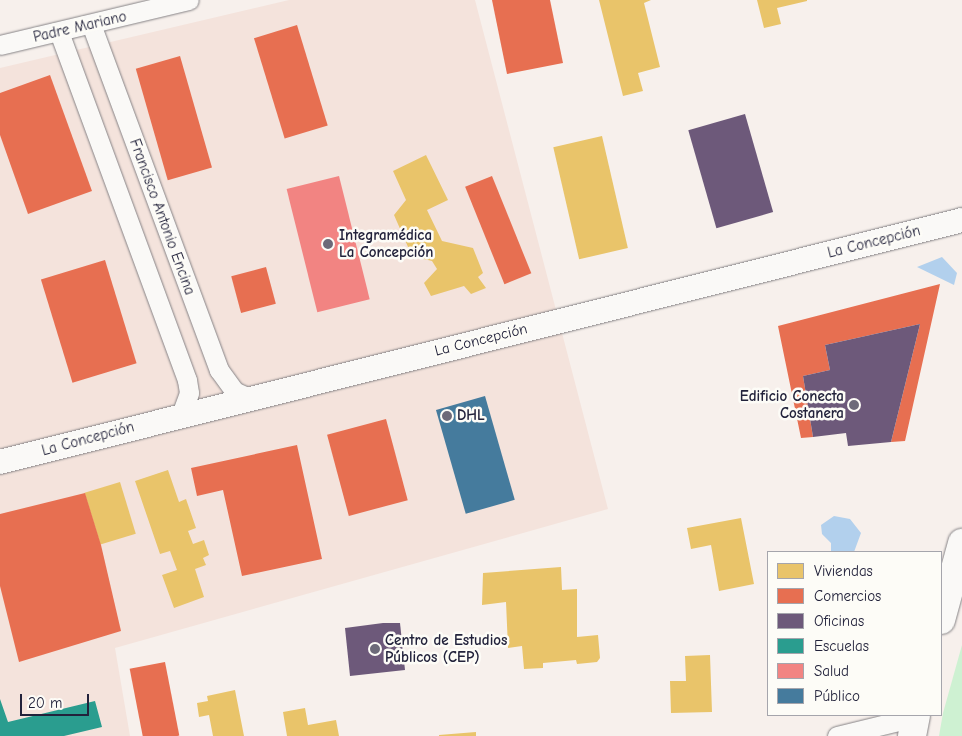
<!DOCTYPE html>
<meta charset="utf-8">
<style>
body{margin:0}
#map{position:relative;width:962px;height:736px;overflow:hidden;background:#f7f0ec;font-family:"Comic Neue",sans-serif}
div>[style]{position:absolute}
.built>*{inset:0;background:#f4e3dc}
.green>*{inset:0;background:#cef1d2}
.water>*{inset:0;background:#b2d0ed}
.homes>*{inset:0;background:#e9c46a;transform-origin:0 0}
.shops>*{inset:0;background:#e76f51;transform-origin:0 0}
.offices>*{inset:0;background:#6d597a;transform-origin:0 0}
.schools>*{inset:0;background:#2a9d8f}
.health>*{inset:0;background:#f28482;transform-origin:0 0}
.public>*{inset:0;background:#457b9d;transform-origin:0 0}
.roads{filter:drop-shadow(0 0 1px #868386) drop-shadow(0 0 1px #868386)}
.minor>*{height:19px;margin:-9.5px;padding:0 9.5px;transform-origin:9.5px;border-radius:9.5px;background:#faf9f7}
.tertiary>*{height:24px;margin:-12px;padding:0 12px;transform-origin:12px;border-radius:12px;background:#faf9f7}
.primary>*{height:28px;margin:-14px;padding:0 14px;transform-origin:14px;border-radius:14px;background:#faf9f7}
.dots>*{width:14px;height:14px;translate:-50% -50%;box-sizing:border-box;border:2px solid #fdfcf7;border-radius:50%}
span{translate:-50% -50%;white-space:nowrap;text-align:center;line-height:1.15;-webkit-text-stroke:5px #fdfcf7;paint-order:stroke}
.street-label{font-size:15px;color:#22223b}
.poi-label{font-size:15px;color:#22223b;font-weight:700}
.left{translate:0 -50%;text-align:left}
.right{translate:-100% -50%;text-align:right}
.legend{position:absolute;left:767px;top:551px;width:175px;height:165px;box-sizing:border-box;background:#fdfcf7;border:1px solid #a5a5ac;margin:0;padding:6px 9px;list-style:none;font-size:15px;color:#22223b}
.legend li{display:flex;align-items:center;gap:10px;height:25px}
.legend b{width:25px;border:1px solid #a5a5ac}
.scale{position:absolute;left:20px;top:694px;width:69px;height:22px;box-sizing:border-box;border:2px solid #22223b;border-top:0;padding-left:6px;font-size:15px;line-height:18px;white-space:nowrap;color:#22223b;-webkit-text-stroke:4px #fdfcf7;paint-order:stroke}
</style>
<div id="map">
<div class="built">
<div style="clip-path:polygon(289px 0,475px 0,608px 509px,115px 648px,130px 736px,0 736px,0 68px)"></div>
</div>
<div class="green">
<div style="clip-path:polygon(962px 645px,962px 736px,939px 736px,943px 713px)"></div>
</div>
<div class="water">
<div style="clip-path:polygon(942px 257px,957px 273px,954px 285px,917px 267px)"></div>
<div style="clip-path:polygon(834px 516px,850px 519px,861px 533px,854px 552px,831px 552px,831px 543px,822px 534px,821px 525px)"></div>
</div>
<div class="homes">
<div style="clip-path:polygon(599px 0,651px 0,644px 3px,660px 67px,638px 73px,643px 91px,623px 96px)"></div>
<div style="clip-path:polygon(757px 0,807px 0,807px 1px,777px 8px,781px 24px,764px 28px)"></div>
<div style="left:602px;top:136px;width:115px;height:50px;rotate:77deg"></div>
<div style="clip-path:polygon(426px 155px,448px 200px,427px 210px,442px 241px,473px 248px,483px 273px,478px 277px,486px 288px,471px 294px,464px 286px,431px 296px,424px 283px,437px 269px,432px 261px,412px 256px,394px 215px,406px 200px,393px 171px)"></div>
<div style="clip-path:polygon(168px 470px,179px 502px,186px 499px,196px 528px,188px 531px,193px 544px,204px 540px,209px 555px,203px 558px,206px 565px,195px 569px,204px 597px,174px 608px,162px 575px,177px 570px,170px 551px,160px 554px,135px 481px)"></div>
<div style="left:120px;top:482px;width:54px;height:37px;rotate:73deg"></div>
<div style="clip-path:polygon(741px 518px,754px 584px,719px 591px,711px 545px,691px 549px,687px 528px)"></div>
<div style="clip-path:polygon(561px 567px,562px 590px,577px 589px,577px 637px,598px 635px,600px 658px,597px 662px,577px 664px,576px 660px,543px 663px,543px 668px,524px 669px,522px 646px,508px 648px,506px 602px,482px 605px,483px 573px)"></div>
<div style="clip-path:polygon(710px 655px,712px 712px,671px 713px,670px 681px,686px 681px,685px 656px)"></div>
<div style="clip-path:polygon(235px 690px,244px 736px,213px 736px,209px 715px,199px 717px,197px 703px,208px 701px,207px 696px)"></div>
<div style="clip-path:polygon(305px 708px,308px 725px,336px 720px,339px 736px,287px 736px,283px 712px)"></div>
<div style="clip-path:polygon(476px 732px,476px 736px,439px 736px,439px 735px)"></div>
</div>
<div class="shops">
<div style="clip-path:polygon(492px 0,550px 0,563px 63px,507px 74px)"></div>
<div style="left:297px;top:25px;width:105px;height:45px;rotate:73deg"></div>
<div style="left:180px;top:56px;width:116px;height:46px;rotate:74deg"></div>
<div style="clip-path:polygon(50px 75px,92px 191px,28px 214px,0 135px,0 93px)"></div>
<div style="left:492px;top:176px;width:105px;height:29px;rotate:68deg"></div>
<div style="left:105px;top:260px;width:108px;height:67px;rotate:73deg"></div>
<div style="left:266px;top:267px;width:38px;height:36px;rotate:75deg"></div>
<div style="clip-path:polygon(940px 284px,905px 441px,891px 442px,920px 324px,825px 345px,830px 370px,803px 376px,813px 437px,801px 438px,778px 326px)"></div>
<div style="left:386px;top:419px;width:84px;height:61px;rotate:75deg"></div>
<div style="clip-path:polygon(297px 445px,322px 559px,242px 576px,223px 490px,197px 496px,191px 468px)"></div>
<div style="clip-path:polygon(85px 493px,101px 545px,121px 631px,19px 662px,0 586px,0 514px)"></div>
<div style="left:165px;top:662px;width:75px;height:36px;rotate:79deg"></div>
</div>
<div class="offices">
<div style="left:745px;top:114px;width:102px;height:59px;rotate:74deg"></div>
<div style="clip-path:polygon(920px 324px,891px 442px,848px 446px,846px 433px,813px 437px,803px 376px,830px 370px,825px 345px)"></div>
<div style="clip-path:polygon(383px 623px,400px 623px,405px 670px,350px 676px,345px 628px)"></div>
</div>
<div class="schools">
<div style="clip-path:polygon(0 699px,8px 722px,95px 701px,102px 727px,64px 736px,0 736px)"></div>
</div>
<div class="health">
<div style="left:339px;top:176px;width:127px;height:54px;rotate:76deg"></div>
</div>
<div class="public">
<div style="left:485px;top:396px;width:108px;height:51px;rotate:74deg"></div>
</div>
<div class="roads">
<div class="minor">
<div style="left:91px;top:24px;width:369px;rotate:69.7deg"></div>
<div style="left:219px;top:370px;width:26px;rotate:54deg"></div>
<div style="left:234px;top:391px;width:17px;rotate:25deg"></div>
<div style="left:59px;top:32px;width:371px;rotate:69.8deg"></div>
<div style="left:187px;top:380px;width:13px;rotate:81deg"></div>
<div style="left:189px;top:393px;width:23px;rotate:110deg"></div>
<div style="left:0;top:45px;width:194px;rotate:-13.4deg"></div>
<div style="left:837px;top:736px;width:80px;rotate:-13.7deg"></div>
</div>
<div class="tertiary">
<div style="left:0;top:462px;width:992px;rotate:-14.12deg"></div>
</div>
<div class="primary">
<div style="left:941px;top:620px;width:80px;rotate:-74.7deg"></div>
<div style="left:912px;top:736px;width:21px;rotate:-79deg"></div>
</div>
</div>
<div class="dots">
<div style="left:328px;top:244px;background:#6d6a79"></div>
<div style="left:854px;top:405px;background:#6d6a79"></div>
<div style="left:447px;top:416px;background:#6d6a79"></div>
<div style="left:375px;top:649px;background:#6d6a79"></div>
</div>
<div class="street-label">
<span style="left:80px;top:27px;rotate:-13deg">Padre Mariano</span>
<span style="left:162px;top:217px;rotate:70deg">Francisco Antonio Encina</span>
<span style="left:874px;top:242px;rotate:-14deg">La Concepción</span>
<span style="left:481px;top:340px;rotate:-14deg">La Concepción</span>
<span style="left:88px;top:439px;rotate:-15deg">La Concepción</span>
</div>
<div class="poi-label">
<span class="left" style="left:339px;top:244px">Integramédica<br>La Concepción</span>
<span class="right" style="left:844px;top:405px">Edificio Conecta<br>Costanera</span>
<span class="left" style="left:457px;top:416px">DHL</span>
<span class="left" style="left:385px;top:649px">Centro de Estudios<br>Públicos (CEP)</span>
</div>
<ul class="legend">
<li><b style="height:14px;background:#e9c46a"></b>Viviendas</li>
<li><b style="height:14px;background:#e76f51"></b>Comercios</li>
<li><b style="height:14px;background:#6d597a"></b>Oficinas</li>
<li><b style="height:14px;background:#2a9d8f"></b>Escuelas</li>
<li><b style="height:14px;background:#f28482"></b>Salud</li>
<li><b style="height:14px;background:#457b9d"></b>Público</li>
</ul>
<div class="scale">20 m</div>
</div>
